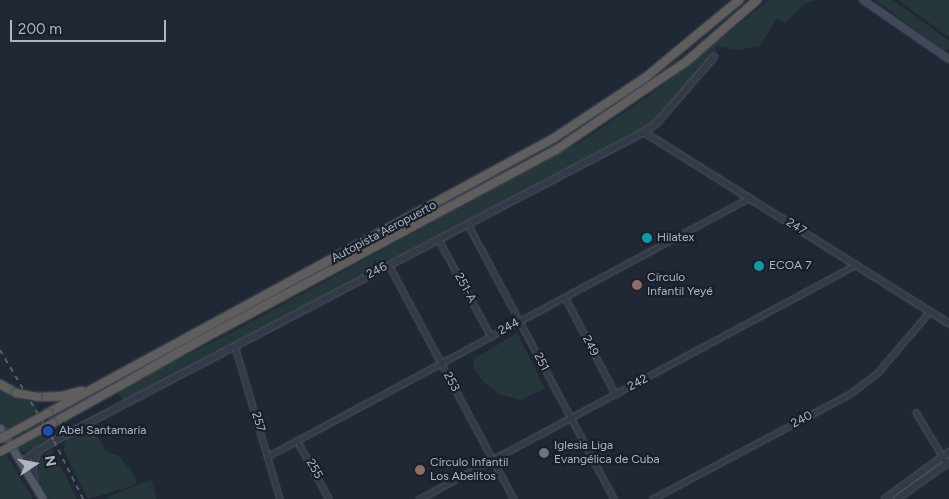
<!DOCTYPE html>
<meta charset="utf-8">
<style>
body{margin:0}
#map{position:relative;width:949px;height:499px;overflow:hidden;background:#202836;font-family:Figtree,sans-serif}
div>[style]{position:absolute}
.green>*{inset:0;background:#25373a}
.roads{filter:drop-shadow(0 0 1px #4e5562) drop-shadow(0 0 1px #4e5562)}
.minor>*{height:4.5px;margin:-2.25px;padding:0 2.25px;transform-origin:2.25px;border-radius:2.25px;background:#343a47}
.tertiary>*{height:5.5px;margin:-2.75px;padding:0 2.75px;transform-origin:2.75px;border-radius:2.75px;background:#343a47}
.secondary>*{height:6px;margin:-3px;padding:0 3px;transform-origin:3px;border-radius:3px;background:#42495a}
.primary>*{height:7px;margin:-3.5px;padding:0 3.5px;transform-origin:3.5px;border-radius:3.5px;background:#515967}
.trunk>*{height:8px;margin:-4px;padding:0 4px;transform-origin:4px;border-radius:4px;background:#5f5e5c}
.rail>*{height:2px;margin-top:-1px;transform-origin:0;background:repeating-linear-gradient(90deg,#565e6e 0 5px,transparent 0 10px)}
.bridges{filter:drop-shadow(0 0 1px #3e4552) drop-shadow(0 0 1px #3e4552)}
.trunk-bridge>*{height:8px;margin:-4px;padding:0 4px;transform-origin:4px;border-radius:4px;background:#5f5e5c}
.dots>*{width:14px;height:14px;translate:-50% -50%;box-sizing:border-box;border:2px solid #191f2b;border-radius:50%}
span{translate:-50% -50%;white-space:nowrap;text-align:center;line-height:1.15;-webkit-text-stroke:4.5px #191f2b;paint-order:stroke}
.street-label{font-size:12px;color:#aeb5c4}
.poi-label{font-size:12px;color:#aeb5c4}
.left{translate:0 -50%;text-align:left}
.north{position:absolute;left:10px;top:439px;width:50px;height:50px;-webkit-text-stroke:4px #191f2b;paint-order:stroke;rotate:79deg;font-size:14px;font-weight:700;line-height:20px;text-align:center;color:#aeb5c4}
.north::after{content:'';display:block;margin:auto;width:18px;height:22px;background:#aeb5c4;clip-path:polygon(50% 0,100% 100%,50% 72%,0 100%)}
.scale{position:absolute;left:10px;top:20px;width:156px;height:22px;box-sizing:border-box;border:2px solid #aeb5c4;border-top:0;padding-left:6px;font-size:15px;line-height:18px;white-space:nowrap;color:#aeb5c4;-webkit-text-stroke:4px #191f2b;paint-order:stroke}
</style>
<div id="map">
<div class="green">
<div style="clip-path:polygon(769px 0,815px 0,803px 5px,785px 23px,777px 18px,760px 46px,739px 50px,715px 46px,716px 52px,656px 119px,645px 127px,123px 401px,117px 390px,227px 335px,585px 139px,653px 93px)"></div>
<div style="clip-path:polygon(875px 0,893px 0,949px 41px,949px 48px,945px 51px)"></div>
<div style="clip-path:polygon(899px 0,949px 0,949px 37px,917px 14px)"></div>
<div style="clip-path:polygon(517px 333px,545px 389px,521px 400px,501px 395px,486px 384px,474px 369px,474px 359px)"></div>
<div style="clip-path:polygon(0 389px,34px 402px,55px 439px,27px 453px,17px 449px,0 421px)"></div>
<div style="clip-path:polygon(89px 428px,93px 429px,106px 451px,118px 456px,133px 472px,137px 482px,135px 485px,88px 499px,64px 451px,65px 440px)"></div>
<div style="clip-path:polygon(51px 448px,77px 499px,50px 499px,38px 480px,40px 460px)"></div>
<div style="clip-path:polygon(6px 454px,33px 499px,0 499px,0 458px)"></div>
<div style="clip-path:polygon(151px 480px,157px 499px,106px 499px,119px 492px)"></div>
</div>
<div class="roads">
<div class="minor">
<div style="left:468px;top:224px;width:311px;rotate:62deg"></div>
<div style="left:439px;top:240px;width:109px;rotate:61.6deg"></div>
<div style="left:389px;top:265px;width:265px;rotate:61.9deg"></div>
<div style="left:565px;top:297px;width:110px;rotate:62.5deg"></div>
<div style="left:235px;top:346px;width:159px;rotate:73.6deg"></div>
<div style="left:916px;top:412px;width:61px;rotate:59.2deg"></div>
<div style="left:297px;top:440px;width:67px;rotate:61.5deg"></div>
<div style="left:268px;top:456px;width:546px;rotate:-28.21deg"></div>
<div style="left:419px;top:499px;width:496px;rotate:-28.2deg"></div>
<div style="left:652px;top:499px;width:222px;rotate:-28deg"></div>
<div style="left:848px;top:395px;width:38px;rotate:-37deg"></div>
<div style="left:878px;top:372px;width:80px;rotate:-49.6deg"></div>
</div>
<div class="tertiary">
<div style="left:644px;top:132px;width:360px;rotate:32.1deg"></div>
<div style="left:21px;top:462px;width:39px;rotate:-32deg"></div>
<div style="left:54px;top:441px;width:666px;rotate:-27.64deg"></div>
<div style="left:644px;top:132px;width:16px;rotate:-35deg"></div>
<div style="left:657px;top:123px;width:87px;rotate:-49.2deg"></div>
<div style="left:34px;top:483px;width:18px;rotate:-93deg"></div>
<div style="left:33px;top:465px;width:15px;rotate:-70deg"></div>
<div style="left:885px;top:499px;width:79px;rotate:-36.3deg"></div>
<div style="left:897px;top:499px;width:64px;rotate:-35.4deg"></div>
</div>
<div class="secondary">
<div style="left:863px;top:0;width:104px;rotate:34.5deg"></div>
</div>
<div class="primary">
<div style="left:0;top:428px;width:83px;rotate:58.8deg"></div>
</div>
<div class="trunk">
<div style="left:0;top:384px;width:18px;rotate:29deg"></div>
<div style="left:38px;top:397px;width:24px;rotate:-2deg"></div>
<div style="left:62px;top:396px;width:20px;rotate:-15deg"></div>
<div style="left:48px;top:413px;width:576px;rotate:-28.52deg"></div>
<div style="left:554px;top:138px;width:110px;rotate:-33.5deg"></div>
<div style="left:646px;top:77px;width:121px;rotate:-39.6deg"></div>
<div style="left:53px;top:423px;width:172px;rotate:-29.2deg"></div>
<div style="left:203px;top:339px;width:400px;rotate:-28.2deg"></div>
<div style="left:556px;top:150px;width:158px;rotate:-34.2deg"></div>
<div style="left:687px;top:61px;width:93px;rotate:-41.1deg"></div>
</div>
</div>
<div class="rail">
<div style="left:0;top:350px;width:106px;rotate:59.3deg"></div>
<div style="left:54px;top:441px;width:65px;rotate:63.4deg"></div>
</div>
<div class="bridges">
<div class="trunk-bridge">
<div style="left:16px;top:393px;width:22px;rotate:10deg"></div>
<div style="left:0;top:439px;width:55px;rotate:-28.4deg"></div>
<div style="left:0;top:452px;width:60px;rotate:-28.7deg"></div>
</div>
</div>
<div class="dots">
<div style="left:647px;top:238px;background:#0f9aa8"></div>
<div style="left:759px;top:266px;background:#0f9aa8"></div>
<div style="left:637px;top:285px;background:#8d6e63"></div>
<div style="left:48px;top:431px;background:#1a4fb4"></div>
<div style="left:544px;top:453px;background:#6b7280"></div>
<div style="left:420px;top:470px;background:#8d6e63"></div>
</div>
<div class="street-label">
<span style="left:796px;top:227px;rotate:32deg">247</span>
<span style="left:384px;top:232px;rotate:-28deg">Autopista Aeropuerto</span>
<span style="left:377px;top:271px;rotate:-27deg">246</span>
<span style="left:465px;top:288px;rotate:62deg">251-A</span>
<span style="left:509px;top:327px;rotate:-28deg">244</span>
<span style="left:590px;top:346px;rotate:63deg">249</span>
<span style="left:541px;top:362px;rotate:62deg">251</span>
<span style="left:451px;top:382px;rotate:62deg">253</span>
<span style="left:638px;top:383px;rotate:-28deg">242</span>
<span style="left:802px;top:420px;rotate:-28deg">240</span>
<span style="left:258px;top:422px;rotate:73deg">257</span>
<span style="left:314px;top:469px;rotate:60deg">255</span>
</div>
<div class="poi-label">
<span class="left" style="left:657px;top:238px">Hilatex</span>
<span class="left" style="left:769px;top:266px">ECOA 7</span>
<span class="left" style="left:647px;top:285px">Círculo<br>Infantil Yeyé</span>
<span class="left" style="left:59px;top:431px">Abel Santamaría</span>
<span class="left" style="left:554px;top:453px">Iglesia Liga<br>Evangélica de Cuba</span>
<span class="left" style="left:430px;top:470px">Círculo Infantil<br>Los Abelitos</span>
</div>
<div class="north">N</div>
<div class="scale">200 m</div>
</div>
